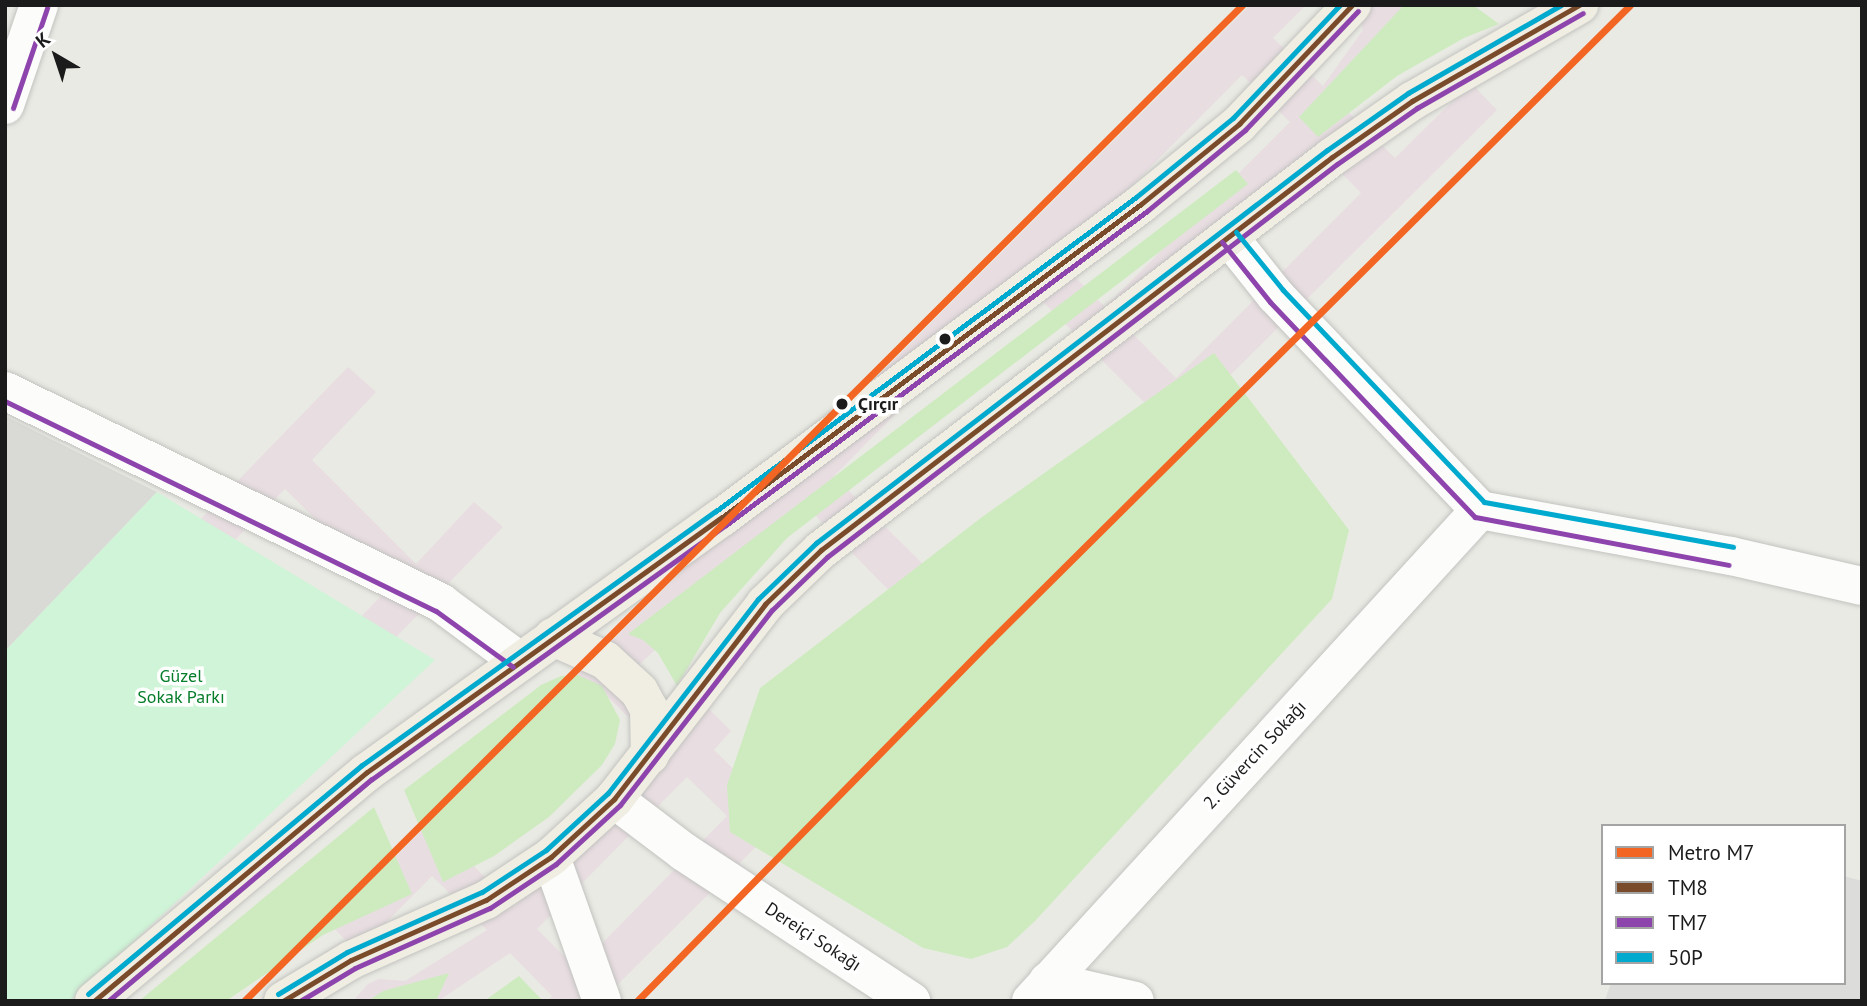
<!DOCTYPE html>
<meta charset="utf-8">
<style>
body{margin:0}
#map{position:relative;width:1867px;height:1006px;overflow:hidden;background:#eaeae4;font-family:"PT Sans",sans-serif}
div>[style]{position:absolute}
.residential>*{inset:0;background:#d9d9d5}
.industrial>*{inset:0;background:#e8dde1}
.grass>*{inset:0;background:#ceebc0}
.park>*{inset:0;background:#cff4d7}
.parking>*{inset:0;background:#dcdcda}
.roads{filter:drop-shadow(0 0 2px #c2c2c0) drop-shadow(0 0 2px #c2c2c0)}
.minor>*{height:38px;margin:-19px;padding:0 19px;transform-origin:19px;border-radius:19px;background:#fcfcfb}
.primary>*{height:38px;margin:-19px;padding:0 19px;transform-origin:19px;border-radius:19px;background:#f0ede2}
.bus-1>*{height:5px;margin:-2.5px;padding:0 2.5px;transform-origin:2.5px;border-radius:2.5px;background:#7a4b2a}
.bus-2>*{height:5px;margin:-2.5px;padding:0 2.5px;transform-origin:2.5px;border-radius:2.5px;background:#8e44ad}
.bus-3>*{height:5px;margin:-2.5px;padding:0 2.5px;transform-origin:2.5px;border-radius:2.5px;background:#00a9ce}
.metro-1>*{height:7px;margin:-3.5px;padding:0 3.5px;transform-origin:3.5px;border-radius:3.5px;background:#f26522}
.dots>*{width:19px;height:19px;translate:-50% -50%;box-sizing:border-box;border:4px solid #fff;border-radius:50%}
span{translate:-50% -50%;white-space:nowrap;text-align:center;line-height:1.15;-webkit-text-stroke:7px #fff;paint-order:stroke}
.stop-label{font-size:18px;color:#1b1b1b;font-weight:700}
.left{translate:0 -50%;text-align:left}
.park-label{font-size:18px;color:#067d2a}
.street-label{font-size:18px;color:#1b1b1b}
.frame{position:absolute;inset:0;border:7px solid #1b1b1b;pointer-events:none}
.legend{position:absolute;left:1601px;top:824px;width:245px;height:161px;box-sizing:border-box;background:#fff;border:2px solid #a4a4a4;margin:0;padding:9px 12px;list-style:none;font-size:21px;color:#1b1b1b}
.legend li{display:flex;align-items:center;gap:14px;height:35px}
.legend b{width:35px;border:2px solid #a4a4a4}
.north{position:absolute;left:21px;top:21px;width:70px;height:70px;-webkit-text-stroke:5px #fff;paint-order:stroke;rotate:321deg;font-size:19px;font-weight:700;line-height:28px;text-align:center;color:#1b1b1b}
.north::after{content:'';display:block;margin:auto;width:24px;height:32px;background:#1b1b1b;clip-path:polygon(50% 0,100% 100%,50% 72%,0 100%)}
</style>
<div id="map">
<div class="residential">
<div style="clip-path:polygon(5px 416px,157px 492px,5px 651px)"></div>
</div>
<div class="industrial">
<div style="clip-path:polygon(evenodd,1250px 5px,1306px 5px,1273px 38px,1323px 86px,1363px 30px,1356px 5px,1432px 5px,1346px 110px,1395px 158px,1471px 83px,1497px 110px,601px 1001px,548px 1001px,552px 996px,510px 953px,438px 1001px,353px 1001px,368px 984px,379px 979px,405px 981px,487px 930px,432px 876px,357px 952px,329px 923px,1250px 5px,1242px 75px,1290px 122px,1105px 307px,1058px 260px,1242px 75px,1250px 5px,1314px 145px,1361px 193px,1176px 378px,1129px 330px,1314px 145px,1250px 5px,1025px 284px,1147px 405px,955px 596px,834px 476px,1025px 284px,1250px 5px,805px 505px,923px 625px,756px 791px,714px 750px,731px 731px,708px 708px,690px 725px,635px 669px,805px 505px,1250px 5px,609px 698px,664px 753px,514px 907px,459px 851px,609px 698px,1250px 5px,687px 777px,727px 816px,577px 969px,537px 929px,687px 777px)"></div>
<div style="clip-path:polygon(evenodd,348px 367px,376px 392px,312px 460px,416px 564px,474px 502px,503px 527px,43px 1001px,5px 1001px,5px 721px,348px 367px,285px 489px,387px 590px,218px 764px,28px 751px,285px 489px)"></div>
</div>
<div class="grass">
<div style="clip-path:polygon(1404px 5px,1473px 5px,1499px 24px,1464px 38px,1397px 76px,1318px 137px,1299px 117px)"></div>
<div style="clip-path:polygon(1236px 170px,1248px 184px,787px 538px,720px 613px,677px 686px,658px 653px,643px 640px,628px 634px)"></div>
<div style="clip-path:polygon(1214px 353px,1349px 530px,1332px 599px,1035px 921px,1007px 947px,971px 959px,923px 948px,730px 832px,727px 785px,760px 688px,982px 517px)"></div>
<div style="clip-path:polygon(578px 675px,602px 686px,620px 720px,615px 744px,602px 765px,549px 817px,494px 856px,443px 882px,404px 790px,541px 685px,561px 676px)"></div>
<div style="clip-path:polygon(374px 807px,412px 894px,323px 935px,226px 1001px,139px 1001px)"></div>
<div style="clip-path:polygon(449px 973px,436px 1001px,368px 1001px,383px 991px)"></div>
<div style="clip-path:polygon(519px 976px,543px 1001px,484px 1001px)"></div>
</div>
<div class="park">
<div style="clip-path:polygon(157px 492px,435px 660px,70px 1001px,5px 1001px,5px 651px)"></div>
</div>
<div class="parking">
<div style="clip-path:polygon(1844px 876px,1862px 881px,1862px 1001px,1605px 1000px,1611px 983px,1844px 983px)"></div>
</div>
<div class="roads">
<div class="minor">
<div style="left:5px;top:105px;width:106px;rotate:-71.2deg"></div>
<div style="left:1229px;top:237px;width:75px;rotate:51.5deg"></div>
<div style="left:1276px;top:296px;width:296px;rotate:46.4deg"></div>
<div style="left:1480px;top:510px;width:255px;rotate:10.4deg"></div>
<div style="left:1731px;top:556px;width:134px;rotate:12.9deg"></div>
<div style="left:5px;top:391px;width:485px;rotate:25.9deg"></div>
<div style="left:441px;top:603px;width:96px;rotate:36.5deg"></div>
<div style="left:614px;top:799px;width:88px;rotate:37.1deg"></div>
<div style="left:684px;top:852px;width:272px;rotate:33.3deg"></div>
<div style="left:551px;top:857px;width:153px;rotate:70.5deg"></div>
<div style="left:1048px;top:981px;width:89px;rotate:12.9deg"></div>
<div style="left:1031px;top:1001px;width:665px;rotate:-47.56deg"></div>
</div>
<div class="primary">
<div style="left:553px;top:637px;width:57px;rotate:23.9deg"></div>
<div style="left:605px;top:660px;width:46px;rotate:42.4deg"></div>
<div style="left:639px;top:691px;width:21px;rotate:61deg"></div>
<div style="left:649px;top:709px;width:46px;rotate:88.8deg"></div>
<div style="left:94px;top:1001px;width:356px;rotate:-40deg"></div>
<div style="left:367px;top:772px;width:436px;rotate:-35.7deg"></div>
<div style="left:721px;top:518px;width:524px;rotate:-36.78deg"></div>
<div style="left:1141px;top:204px;width:127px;rotate:-39.2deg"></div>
<div style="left:1239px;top:124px;width:164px;rotate:-46.5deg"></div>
<div style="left:283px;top:1001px;width:79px;rotate:-31.1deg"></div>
<div style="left:351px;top:960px;width:148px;rotate:-24deg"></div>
<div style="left:486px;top:900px;width:78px;rotate:-33.5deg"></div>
<div style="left:551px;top:857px;width:86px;rotate:-42.6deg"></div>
<div style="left:614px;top:799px;width:247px;rotate:-52.2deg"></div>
<div style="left:765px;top:604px;width:78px;rotate:-44deg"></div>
<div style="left:821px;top:550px;width:645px;rotate:-37.56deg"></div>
<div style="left:1332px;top:157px;width:98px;rotate:-35deg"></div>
<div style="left:1412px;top:101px;width:193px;rotate:-29.9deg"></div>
</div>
</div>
<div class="bus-1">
<div style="left:94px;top:1001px;width:356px;rotate:-40deg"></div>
<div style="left:367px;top:772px;width:436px;rotate:-35.7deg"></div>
<div style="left:721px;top:518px;width:524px;rotate:-36.78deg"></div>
<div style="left:1141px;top:204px;width:127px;rotate:-39.2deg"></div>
<div style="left:1239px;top:124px;width:164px;rotate:-46.5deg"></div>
<div style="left:283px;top:1001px;width:79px;rotate:-31.1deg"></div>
<div style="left:351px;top:960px;width:148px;rotate:-24deg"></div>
<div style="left:486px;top:900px;width:78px;rotate:-33.5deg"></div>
<div style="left:551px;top:857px;width:86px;rotate:-42.6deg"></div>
<div style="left:614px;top:799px;width:247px;rotate:-52.2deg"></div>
<div style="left:765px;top:604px;width:78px;rotate:-44deg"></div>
<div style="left:821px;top:550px;width:645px;rotate:-37.56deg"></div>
<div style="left:1332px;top:157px;width:98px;rotate:-35deg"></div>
<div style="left:1412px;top:101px;width:193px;rotate:-29.9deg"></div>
</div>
<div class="bus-2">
<div style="left:13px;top:108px;width:106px;rotate:-71.2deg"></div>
<div style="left:1222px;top:242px;width:77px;rotate:51.3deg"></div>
<div style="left:1270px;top:302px;width:297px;rotate:46.4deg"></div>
<div style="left:1475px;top:517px;width:258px;rotate:10.7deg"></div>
<div style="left:5px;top:401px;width:479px;rotate:26deg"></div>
<div style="left:436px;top:611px;width:95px;rotate:36deg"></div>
<div style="left:108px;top:1001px;width:345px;rotate:-40.1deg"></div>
<div style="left:372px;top:779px;width:436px;rotate:-35.7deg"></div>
<div style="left:726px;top:525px;width:525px;rotate:-36.72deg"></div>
<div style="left:1147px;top:211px;width:127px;rotate:-39.6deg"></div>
<div style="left:1245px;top:130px;width:164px;rotate:-46.5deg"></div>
<div style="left:300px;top:1001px;width:64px;rotate:-31deg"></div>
<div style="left:355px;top:968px;width:148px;rotate:-24deg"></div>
<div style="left:490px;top:908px;width:79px;rotate:-33.7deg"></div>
<div style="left:556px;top:864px;width:87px;rotate:-42.7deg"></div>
<div style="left:620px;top:805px;width:247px;rotate:-52.1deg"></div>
<div style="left:772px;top:610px;width:76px;rotate:-43.9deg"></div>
<div style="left:827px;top:557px;width:644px;rotate:-37.62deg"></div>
<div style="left:1337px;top:164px;width:98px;rotate:-35deg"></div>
<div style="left:1417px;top:108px;width:191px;rotate:-29.8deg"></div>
</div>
<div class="bus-3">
<div style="left:1236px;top:232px;width:75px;rotate:51deg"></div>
<div style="left:1283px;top:290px;width:292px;rotate:46.5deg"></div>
<div style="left:1484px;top:502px;width:253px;rotate:10.2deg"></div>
<div style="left:88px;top:994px;width:357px;rotate:-39.9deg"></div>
<div style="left:362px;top:765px;width:436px;rotate:-35.7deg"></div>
<div style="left:716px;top:511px;width:524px;rotate:-36.78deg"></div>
<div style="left:1136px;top:197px;width:125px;rotate:-39.2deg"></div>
<div style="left:1233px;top:118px;width:156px;rotate:-46.6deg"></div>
<div style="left:278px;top:994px;width:81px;rotate:-31.3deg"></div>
<div style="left:347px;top:952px;width:148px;rotate:-24deg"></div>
<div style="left:482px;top:892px;width:77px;rotate:-33.3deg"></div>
<div style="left:546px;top:850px;width:84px;rotate:-42.6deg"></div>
<div style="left:608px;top:793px;width:245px;rotate:-52.3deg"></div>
<div style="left:758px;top:599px;width:81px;rotate:-44deg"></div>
<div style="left:816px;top:543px;width:645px;rotate:-37.56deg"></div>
<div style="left:1327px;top:150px;width:99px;rotate:-35.1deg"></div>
<div style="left:1408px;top:93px;width:177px;rotate:-29.9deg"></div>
</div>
<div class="metro-1">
<div style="left:244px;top:1001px;width:1410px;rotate:-44.94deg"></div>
<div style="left:637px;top:1001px;width:504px;rotate:-45.56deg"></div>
<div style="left:990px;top:641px;width:902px;rotate:-44.82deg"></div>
</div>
<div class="dots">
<div style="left:945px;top:339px;background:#1b1b1b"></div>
<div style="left:842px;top:404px;background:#1b1b1b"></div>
</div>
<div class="stop-label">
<span class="left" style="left:858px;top:404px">Çırçır</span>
</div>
<div class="park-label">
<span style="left:181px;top:687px">Güzel<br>Sokak Parkı</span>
</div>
<div class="street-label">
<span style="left:1255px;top:755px;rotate:-47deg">2. Güvercin Sokağı</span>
<span style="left:813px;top:937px;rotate:33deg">Dereiçi Sokağı</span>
</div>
<div class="frame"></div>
<ul class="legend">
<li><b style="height:9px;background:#f26522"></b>Metro M7</li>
<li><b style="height:9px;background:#7a4b2a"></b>TM8</li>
<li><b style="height:9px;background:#8e44ad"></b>TM7</li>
<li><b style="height:9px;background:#00a9ce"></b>50P</li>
</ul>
<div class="north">K</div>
</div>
